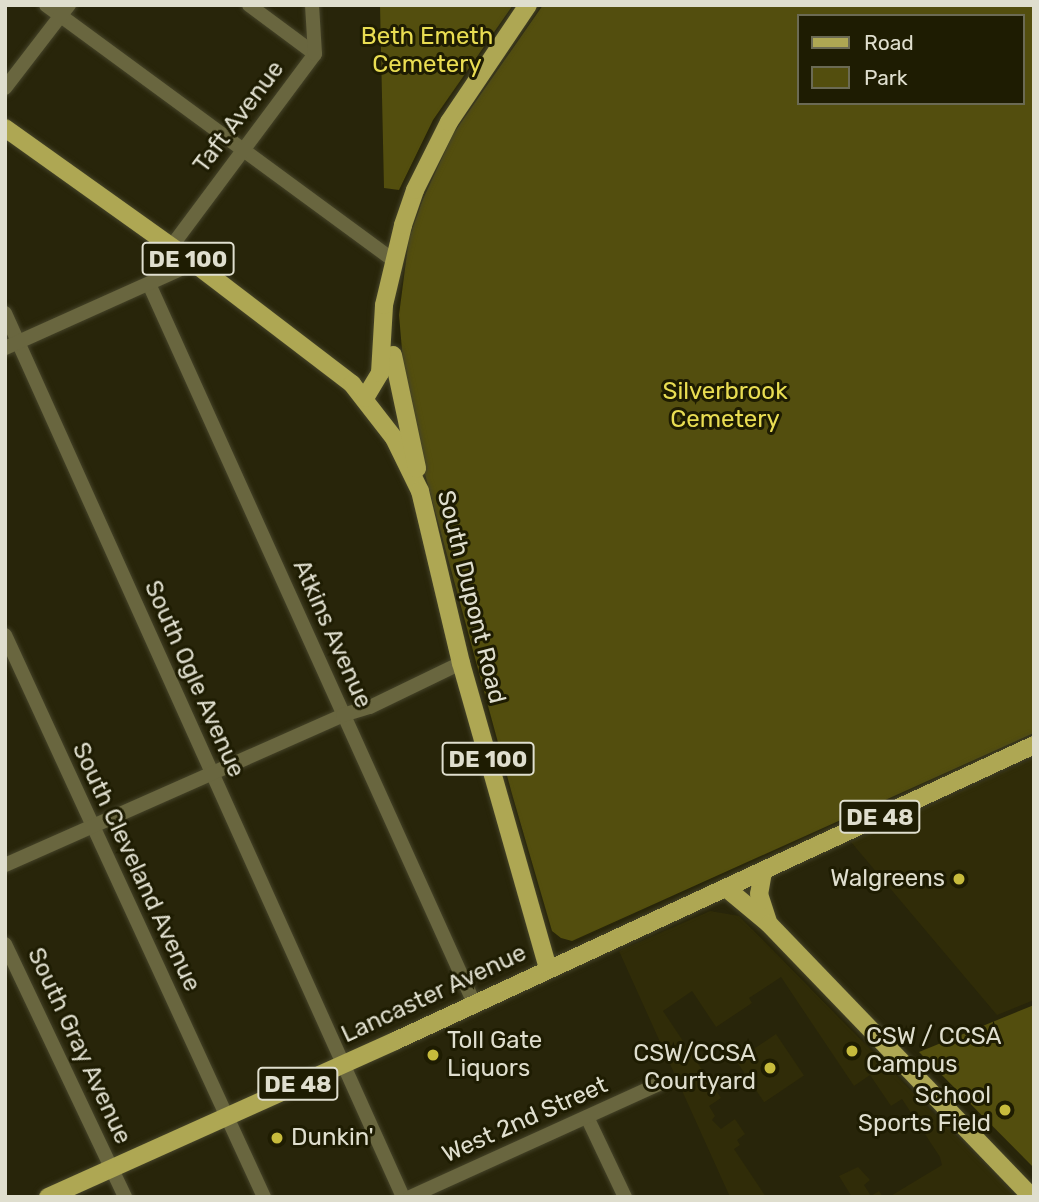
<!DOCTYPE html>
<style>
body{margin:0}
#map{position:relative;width:1039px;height:1202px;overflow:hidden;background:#28250a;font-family:Rubik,sans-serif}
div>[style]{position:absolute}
.built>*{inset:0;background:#302c08;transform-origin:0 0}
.green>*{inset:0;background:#534e0e}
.roads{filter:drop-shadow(0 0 2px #454329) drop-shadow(0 0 2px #454329)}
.minor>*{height:14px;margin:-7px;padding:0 7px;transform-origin:7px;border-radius:7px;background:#69663f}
.major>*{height:18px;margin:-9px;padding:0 9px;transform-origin:9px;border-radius:9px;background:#aea753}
.dots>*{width:19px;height:19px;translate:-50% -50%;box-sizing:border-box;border:4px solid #1e1c02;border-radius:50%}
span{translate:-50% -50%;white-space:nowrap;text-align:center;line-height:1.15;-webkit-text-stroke:6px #1e1c02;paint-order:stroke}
.shield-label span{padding:2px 5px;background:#1e1c02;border:2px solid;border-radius:5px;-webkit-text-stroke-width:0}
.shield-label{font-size:23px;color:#dfdece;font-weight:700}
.park-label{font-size:24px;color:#e9dd52}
.street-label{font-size:24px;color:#dfdece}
.poi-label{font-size:24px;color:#dfdece}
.right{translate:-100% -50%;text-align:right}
.left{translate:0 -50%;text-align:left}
.frame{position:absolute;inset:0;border:7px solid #dfdece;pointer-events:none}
.legend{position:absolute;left:797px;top:14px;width:228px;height:91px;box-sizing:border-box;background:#1e1c02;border:2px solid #6b6a54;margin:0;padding:9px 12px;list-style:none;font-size:21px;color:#dfdece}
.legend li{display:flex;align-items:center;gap:14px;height:35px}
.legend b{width:35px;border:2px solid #6b6a54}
</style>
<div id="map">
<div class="built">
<div style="clip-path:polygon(1034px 758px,1034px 1000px,997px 1015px,851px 842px)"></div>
<div style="clip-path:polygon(710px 911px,739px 916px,1016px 1197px,889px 1197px,942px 1165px,940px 1157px,902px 1099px,891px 1106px,870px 1075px,854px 1086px,781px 977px,749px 998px,752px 1003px,716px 1027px,692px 991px,663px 1011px,721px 1098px,709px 1106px,715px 1116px,712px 1120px,721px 1129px,735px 1119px,745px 1134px,737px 1140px,740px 1145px,734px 1149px,766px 1197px,730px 1197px,619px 951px)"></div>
<div style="left:776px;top:1034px;width:50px;height:48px;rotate:56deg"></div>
<div style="clip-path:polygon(858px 1167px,870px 1180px,864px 1185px,871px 1196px,879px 1191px,883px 1197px,852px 1197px,839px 1176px)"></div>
</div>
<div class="green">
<div style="clip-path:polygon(380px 5px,513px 5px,433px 120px,399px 190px,384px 188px)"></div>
<div style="clip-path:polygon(evenodd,543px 5px,1034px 5px,1034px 733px,572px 941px,561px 938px,552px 931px,512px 794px,407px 408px,399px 315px,409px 238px,423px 199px,453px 134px,543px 5px,799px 16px,1023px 16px,1023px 103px,799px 103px,799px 16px)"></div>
<div style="clip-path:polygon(1034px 1005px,1034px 1168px,919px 1052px)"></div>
</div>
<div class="roads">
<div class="minor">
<div style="left:46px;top:5px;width:433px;rotate:36.3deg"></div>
<div style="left:249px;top:5px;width:82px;rotate:36.6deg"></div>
<div style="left:5px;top:88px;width:105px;rotate:-52.4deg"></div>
<div style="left:171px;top:247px;width:241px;rotate:-53.3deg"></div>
<div style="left:315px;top:54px;width:49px;rotate:-93.5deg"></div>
<div style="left:149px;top:284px;width:789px;rotate:65.68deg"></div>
<div style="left:5px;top:313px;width:969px;rotate:65.76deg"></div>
<div style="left:5px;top:348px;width:207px;rotate:-24.2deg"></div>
<div style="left:5px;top:635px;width:619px;rotate:65.26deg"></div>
<div style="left:5px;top:865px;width:370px;rotate:-23.9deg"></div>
<div style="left:343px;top:715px;width:28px;rotate:-17deg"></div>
<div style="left:370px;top:707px;width:101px;rotate:-25.8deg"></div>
<div style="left:5px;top:944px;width:280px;rotate:64.6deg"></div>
<div style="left:587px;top:1117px;width:89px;rotate:64.6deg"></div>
<div style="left:410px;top:1197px;width:273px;rotate:-24.4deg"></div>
</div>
<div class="major">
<div style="left:5px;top:128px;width:232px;rotate:35.5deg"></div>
<div style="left:194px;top:263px;width:199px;rotate:37.4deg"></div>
<div style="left:352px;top:384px;width:68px;rotate:52.1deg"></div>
<div style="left:394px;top:438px;width:59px;rotate:63.9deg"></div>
<div style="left:420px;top:491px;width:177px;rotate:76.6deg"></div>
<div style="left:461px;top:663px;width:318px;rotate:74.1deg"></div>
<div style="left:393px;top:355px;width:116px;rotate:78deg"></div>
<div style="left:365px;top:398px;width:29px;rotate:-59deg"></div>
<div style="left:380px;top:373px;width:68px;rotate:-86.6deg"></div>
<div style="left:384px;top:305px;width:82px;rotate:-76.6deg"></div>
<div style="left:403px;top:225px;width:37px;rotate:-71deg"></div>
<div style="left:415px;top:190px;width:76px;rotate:-63.4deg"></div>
<div style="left:449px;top:122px;width:141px;rotate:-56deg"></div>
<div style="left:763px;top:872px;width:22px;rotate:100deg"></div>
<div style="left:759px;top:894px;width:28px;rotate:72deg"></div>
<div style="left:726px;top:888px;width:56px;rotate:39.9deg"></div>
<div style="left:769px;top:924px;width:379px;rotate:46.1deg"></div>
<div style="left:48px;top:1197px;width:380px;rotate:-24.2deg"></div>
<div style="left:395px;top:1041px;width:704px;rotate:-24.85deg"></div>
</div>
</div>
<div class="dots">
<div style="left:959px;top:879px;background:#c7bb3c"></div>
<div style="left:852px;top:1051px;background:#c7bb3c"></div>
<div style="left:433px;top:1055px;background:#c7bb3c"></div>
<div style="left:770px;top:1068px;background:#c7bb3c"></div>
<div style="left:1005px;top:1110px;background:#c7bb3c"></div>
<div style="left:277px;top:1138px;background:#c7bb3c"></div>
</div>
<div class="shield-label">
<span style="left:188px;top:259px">DE 100</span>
<span style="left:488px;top:759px">DE 100</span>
<span style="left:880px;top:817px">DE 48</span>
<span style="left:298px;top:1084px">DE 48</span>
</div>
<div class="park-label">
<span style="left:427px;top:51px">Beth Emeth<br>Cemetery</span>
<span style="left:725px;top:406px">Silverbrook<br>Cemetery</span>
</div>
<div class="street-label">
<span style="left:239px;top:117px;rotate:-53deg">Taft Avenue</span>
<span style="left:471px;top:597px;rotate:76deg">South Dupont Road</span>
<span style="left:332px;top:634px;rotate:66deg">Atkins Avenue</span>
<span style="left:194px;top:679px;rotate:66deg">South Ogle Avenue</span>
<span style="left:136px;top:867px;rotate:65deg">South Cleveland Avenue</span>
<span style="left:434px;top:994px;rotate:-25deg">Lancaster Avenue</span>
<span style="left:79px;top:1046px;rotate:65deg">South Gray Avenue</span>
<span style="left:525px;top:1120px;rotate:-24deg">West 2nd Street</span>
</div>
<div class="poi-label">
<span class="right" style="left:945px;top:879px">Walgreens</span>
<span class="left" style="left:866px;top:1051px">CSW / CCSA<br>Campus</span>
<span class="left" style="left:447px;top:1055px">Toll Gate<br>Liquors</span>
<span class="right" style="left:756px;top:1068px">CSW/CCSA<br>Courtyard</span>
<span class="right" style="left:991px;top:1110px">School<br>Sports Field</span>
<span class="left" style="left:291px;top:1138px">Dunkin'</span>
</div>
<div class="frame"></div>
<ul class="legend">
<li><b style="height:9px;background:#aea753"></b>Road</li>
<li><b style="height:19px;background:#534e0e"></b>Park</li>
</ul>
</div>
